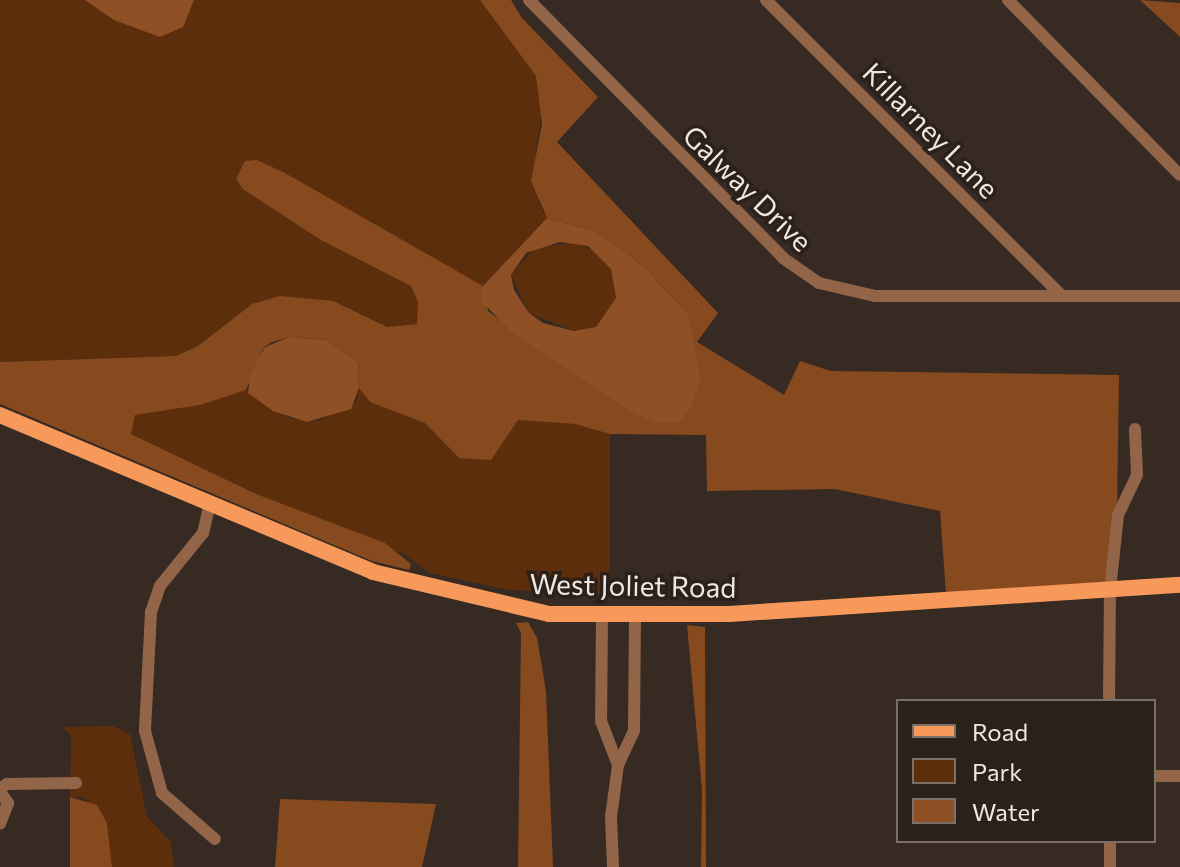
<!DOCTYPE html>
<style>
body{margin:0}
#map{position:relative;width:1180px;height:867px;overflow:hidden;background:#362a23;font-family:Commissioner,sans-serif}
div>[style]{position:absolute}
.green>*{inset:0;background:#5d2e0b}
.forest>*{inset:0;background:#874a1e}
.water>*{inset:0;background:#8f5025}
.minor>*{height:12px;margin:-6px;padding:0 6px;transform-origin:6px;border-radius:6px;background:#926548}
.major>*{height:16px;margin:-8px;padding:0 8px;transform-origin:8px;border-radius:8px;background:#f7995b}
span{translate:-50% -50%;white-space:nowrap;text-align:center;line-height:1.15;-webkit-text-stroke:7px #2c2119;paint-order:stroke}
.street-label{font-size:28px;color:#efe7e2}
.legend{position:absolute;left:896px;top:699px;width:260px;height:144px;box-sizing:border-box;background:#2c2119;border:2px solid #7a7069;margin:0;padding:10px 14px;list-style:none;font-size:24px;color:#efe7e2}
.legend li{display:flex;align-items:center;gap:16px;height:40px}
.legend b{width:40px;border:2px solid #7a7069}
</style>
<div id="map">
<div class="green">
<div style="clip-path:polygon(0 0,480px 0,536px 76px,543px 102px,536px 152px,539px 204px,547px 218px,483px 286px,257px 160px,375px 264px,411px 286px,418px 302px,417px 324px,387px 327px,279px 296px,252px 304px,198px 346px,176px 356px,0 362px)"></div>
<div style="clip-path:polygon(576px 242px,600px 254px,611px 269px,616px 298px,596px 327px,574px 331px,529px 313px,511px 275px,535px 248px)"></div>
<div style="clip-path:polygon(359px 388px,370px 402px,425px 423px,459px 458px,518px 420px,575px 424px,610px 434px,610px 595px,507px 590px,430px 573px,402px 553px,256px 494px,131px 434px,135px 415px,200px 405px,246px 390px,289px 418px,319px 421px,356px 402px)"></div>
<div style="clip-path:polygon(113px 726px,130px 734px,147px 817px,171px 842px,174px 867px,112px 867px,107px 823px,83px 797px,70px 797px,71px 736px,62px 727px)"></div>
</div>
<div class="forest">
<div style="clip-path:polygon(480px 0,511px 0,522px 18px,598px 97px,557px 142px,718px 313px,697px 342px,784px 395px,800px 361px,831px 371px,1119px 375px,1116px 581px,946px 594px,940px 511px,835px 489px,707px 491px,706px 435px,610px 434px,575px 424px,518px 420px,491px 460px,459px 458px,425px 423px,370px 402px,359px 388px,358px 362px,327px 340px,289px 337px,272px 342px,264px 347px,246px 390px,200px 405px,135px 415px,131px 434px,256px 494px,385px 543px,411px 564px,409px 570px,372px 561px,0 404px,0 362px,176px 356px,198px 346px,252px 304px,279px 296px,333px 301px,387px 327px,417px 324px,418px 302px,411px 286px,321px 240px,243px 189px,236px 179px,245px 161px,257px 160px,285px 173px,483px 286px,488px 311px,564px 367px,688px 314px,644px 267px,612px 242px,595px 231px,547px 218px,531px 181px,542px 124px,536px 76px)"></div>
<div style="clip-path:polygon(1140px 0,1180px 3px,1180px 37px)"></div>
<div style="clip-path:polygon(528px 622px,537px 638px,546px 691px,553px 867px,518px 867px,521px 633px,516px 623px)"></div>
<div style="clip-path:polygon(687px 625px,705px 627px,706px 867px,701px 867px,702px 790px)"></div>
<div style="clip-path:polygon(70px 797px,97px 805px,107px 823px,112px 867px,70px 867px)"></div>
<div style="clip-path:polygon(280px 799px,436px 804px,422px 867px,275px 867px)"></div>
</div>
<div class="water">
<div style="clip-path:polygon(85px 0,194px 0,183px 27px,160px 37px,114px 20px)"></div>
<div style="clip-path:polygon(evenodd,547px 218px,595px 231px,612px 242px,644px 267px,688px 314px,700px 378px,692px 407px,679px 422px,656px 423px,628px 410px,515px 335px,481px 301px,483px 286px,547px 218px,560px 242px,588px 246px,611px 269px,616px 298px,596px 327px,574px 331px,543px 323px,529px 313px,514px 290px,511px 275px,526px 253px,560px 242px)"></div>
<div style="clip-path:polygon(289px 337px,327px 340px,358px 362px,359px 388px,351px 409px,307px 422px,273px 411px,248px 393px,250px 375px,265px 347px)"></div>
</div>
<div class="minor">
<div style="left:529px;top:0;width:362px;rotate:45.4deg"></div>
<div style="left:783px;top:258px;width:44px;rotate:34.8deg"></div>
<div style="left:819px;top:283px;width:57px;rotate:13.1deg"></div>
<div style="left:875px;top:296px;width:305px"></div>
<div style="left:766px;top:0;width:417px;rotate:45deg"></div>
<div style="left:1008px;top:0;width:245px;rotate:45.5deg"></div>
<div style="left:210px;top:503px;width:31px;rotate:103deg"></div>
<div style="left:203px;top:533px;width:68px;rotate:129.1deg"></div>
<div style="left:160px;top:586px;width:28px;rotate:109deg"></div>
<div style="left:151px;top:612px;width:119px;rotate:92.9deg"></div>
<div style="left:145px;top:731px;width:64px;rotate:74.7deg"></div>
<div style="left:162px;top:793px;width:70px;rotate:41deg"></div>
<div style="left:602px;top:615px;width:106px;rotate:90.5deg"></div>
<div style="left:601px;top:721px;width:47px;rotate:68.9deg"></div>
<div style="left:618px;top:765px;width:38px;rotate:-65deg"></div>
<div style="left:634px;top:730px;width:115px;rotate:-89.5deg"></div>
<div style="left:1109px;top:701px;width:111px;rotate:-89.5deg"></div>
<div style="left:1110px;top:590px;width:75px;rotate:-83.9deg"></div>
<div style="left:1118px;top:515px;width:44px;rotate:-64.6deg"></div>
<div style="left:1137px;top:475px;width:46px;rotate:-92.5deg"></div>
<div style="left:1154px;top:776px;width:26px"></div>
<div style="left:0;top:789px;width:9px;rotate:-36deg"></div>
<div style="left:7px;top:784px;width:69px;rotate:-0.8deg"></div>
<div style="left:0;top:792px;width:14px;rotate:54deg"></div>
<div style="left:8px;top:803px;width:22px;rotate:111deg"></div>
<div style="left:1110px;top:841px;width:26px;rotate:90deg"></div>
<div style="left:613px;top:867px;width:50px;rotate:-92.3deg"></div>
<div style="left:611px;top:817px;width:52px;rotate:-82.3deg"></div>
</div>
<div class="major">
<div style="left:0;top:415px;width:405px;rotate:22.8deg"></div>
<div style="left:373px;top:572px;width:181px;rotate:13.4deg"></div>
<div style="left:549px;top:614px;width:180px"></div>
<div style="left:729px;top:614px;width:452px;rotate:-3.7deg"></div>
</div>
<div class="street-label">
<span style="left:931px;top:130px;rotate:45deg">Killarney Lane</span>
<span style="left:748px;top:188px;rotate:44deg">Galway Drive</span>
<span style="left:633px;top:585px;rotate:1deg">West Joliet Road</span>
</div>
<ul class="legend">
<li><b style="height:10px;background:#f7995b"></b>Road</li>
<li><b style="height:22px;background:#5d2e0b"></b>Park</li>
<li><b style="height:22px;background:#8f5025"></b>Water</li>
</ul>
</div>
